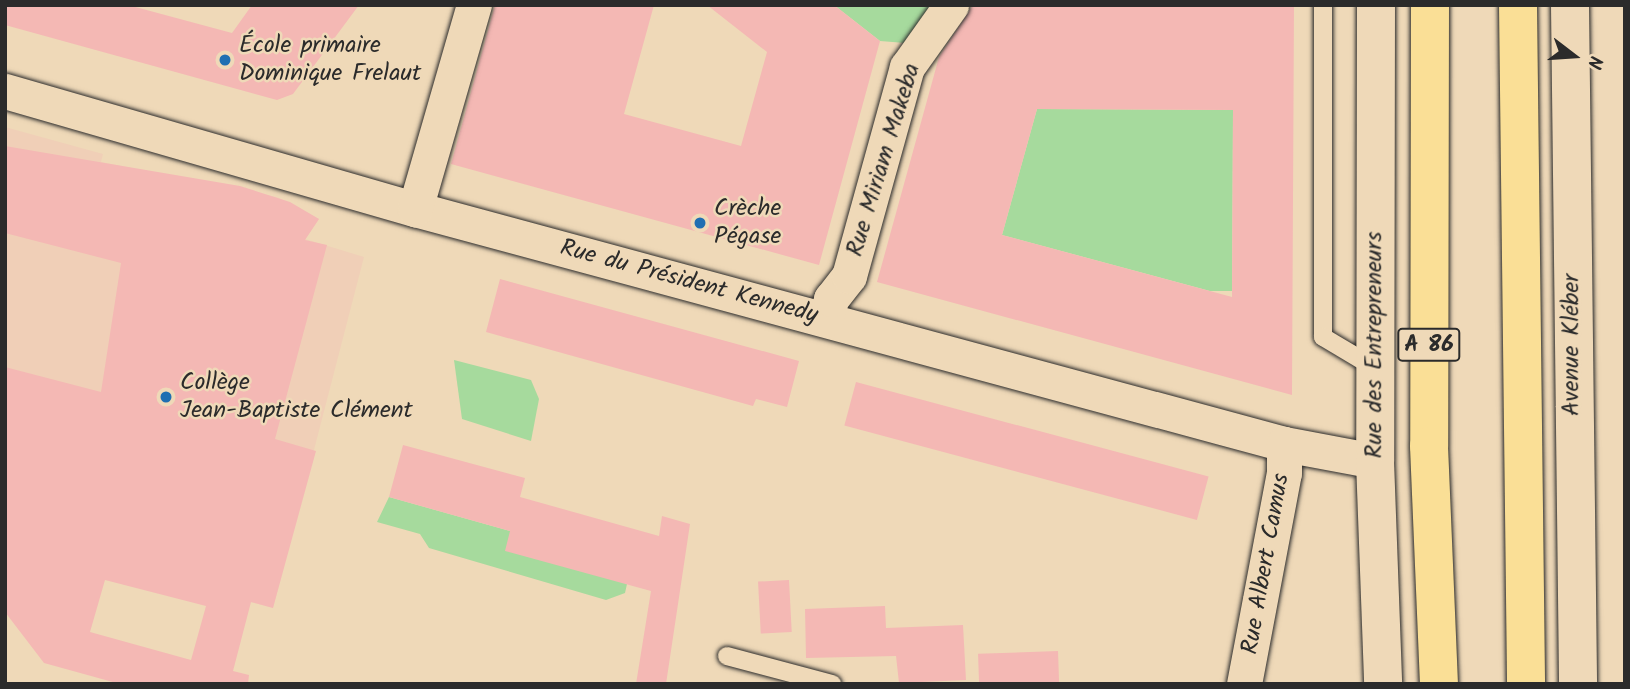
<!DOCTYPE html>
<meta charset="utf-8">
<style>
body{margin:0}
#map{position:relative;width:1630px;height:689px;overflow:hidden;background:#efd9b8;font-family:Kalam,sans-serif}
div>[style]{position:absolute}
.built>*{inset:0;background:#f0cfb7}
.green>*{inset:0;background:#a6da9d}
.building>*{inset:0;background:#f4b8b4;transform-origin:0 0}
.roads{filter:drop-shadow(0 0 2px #2b2b2b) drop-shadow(0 0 2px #2b2b2b)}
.lane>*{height:18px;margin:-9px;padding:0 9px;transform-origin:9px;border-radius:9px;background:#efd9b8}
.street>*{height:35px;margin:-17.5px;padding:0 17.5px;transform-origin:17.5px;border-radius:17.5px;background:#efd9b8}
.secondary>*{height:38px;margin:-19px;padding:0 19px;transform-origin:19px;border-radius:19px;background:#efd9b8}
.highway>*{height:38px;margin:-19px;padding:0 19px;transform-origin:19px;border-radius:19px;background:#fadf96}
.dots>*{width:19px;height:19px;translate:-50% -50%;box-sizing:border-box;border:4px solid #efd9b8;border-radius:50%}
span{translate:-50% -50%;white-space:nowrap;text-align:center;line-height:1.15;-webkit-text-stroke:5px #efd9b8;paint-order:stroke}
.shield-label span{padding:2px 5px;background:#efd9b8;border:2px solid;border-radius:5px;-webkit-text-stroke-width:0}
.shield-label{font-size:23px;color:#2b2b2b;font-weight:700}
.poi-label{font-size:24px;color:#2b2b2b}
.left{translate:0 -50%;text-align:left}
.street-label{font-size:24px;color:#2b2b2b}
.frame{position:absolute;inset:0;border:7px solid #2b2b2b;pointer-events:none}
.north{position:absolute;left:1539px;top:21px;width:70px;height:70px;-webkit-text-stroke:5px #efd9b8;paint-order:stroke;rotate:107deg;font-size:19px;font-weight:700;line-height:28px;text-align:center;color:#2b2b2b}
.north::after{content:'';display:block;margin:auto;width:24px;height:32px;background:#2b2b2b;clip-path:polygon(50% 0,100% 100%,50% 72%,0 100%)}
</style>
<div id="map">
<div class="built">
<div style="clip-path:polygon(5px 127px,103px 154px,101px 162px,277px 197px,319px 219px,305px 239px,364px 257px,273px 608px,5px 537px)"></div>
</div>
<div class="green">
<div style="clip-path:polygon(834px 5px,935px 5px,905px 43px,880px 41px)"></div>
<div style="clip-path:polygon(1037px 109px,1233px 110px,1232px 291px,1210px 291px,1002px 235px)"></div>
<div style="clip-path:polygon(454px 360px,531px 380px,539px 399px,531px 441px,462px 419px)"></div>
<div style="clip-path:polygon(389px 497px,510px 531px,627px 584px,625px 593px,606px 600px,429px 548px,420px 534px,377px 522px)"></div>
</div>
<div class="building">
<div style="clip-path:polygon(5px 5px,128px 5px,232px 33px,252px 5px,359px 5px,293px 94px,277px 100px,5px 25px)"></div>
<div style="clip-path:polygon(495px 5px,654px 5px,624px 114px,741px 146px,767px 52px,707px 5px,834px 5px,880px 41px,819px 265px,451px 164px)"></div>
<div style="clip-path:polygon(evenodd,973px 5px,1294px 5px,1292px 395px,877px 282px,939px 57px,973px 5px,1037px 109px,1233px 110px,1232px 297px,1002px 235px,1037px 109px)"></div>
<div style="clip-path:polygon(evenodd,5px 146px,240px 186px,290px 202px,319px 219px,305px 240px,327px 245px,275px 439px,316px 451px,273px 608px,251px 602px,233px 671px,249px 675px,248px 684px,120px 684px,44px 663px,5px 612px,5px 367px,101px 392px,121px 263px,5px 233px,5px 146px,105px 580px,206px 606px,191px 660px,90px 632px,105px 580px)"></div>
<div style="clip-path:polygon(500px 279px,799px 361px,787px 407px,756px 399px,753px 406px,486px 332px)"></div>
<div style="left:856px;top:382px;width:365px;height:45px;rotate:15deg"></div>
<div style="clip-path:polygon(403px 445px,525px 478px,520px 497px,659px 536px,662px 516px,690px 524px,666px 684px,636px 684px,651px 591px,505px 551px,510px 531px,389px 497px)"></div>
<div style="left:789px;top:580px;width:52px;height:31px;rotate:87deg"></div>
<div style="clip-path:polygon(885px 606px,886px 628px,963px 625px,966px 680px,899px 683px,896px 656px,806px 658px,805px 609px)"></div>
<div style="left:1058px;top:651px;width:33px;height:80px;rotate:88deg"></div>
</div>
<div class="roads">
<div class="lane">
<div style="left:1323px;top:5px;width:332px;rotate:90deg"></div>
<div style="left:1323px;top:337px;width:61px;rotate:30.8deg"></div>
<div style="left:727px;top:656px;width:109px;rotate:14.9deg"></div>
</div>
<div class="street">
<div style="left:5px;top:91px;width:427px;rotate:16.1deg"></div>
<div style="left:415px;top:209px;width:900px;rotate:15.13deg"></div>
<div style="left:1284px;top:444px;width:93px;rotate:10.6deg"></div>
<div style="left:415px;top:209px;width:212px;rotate:-73.9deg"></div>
<div style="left:826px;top:319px;width:21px;rotate:-76deg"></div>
<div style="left:831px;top:299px;width:29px;rotate:-52deg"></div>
<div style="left:849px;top:276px;width:217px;rotate:-74.5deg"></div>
<div style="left:907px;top:67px;width:76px;rotate:-54.6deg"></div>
<div style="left:1244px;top:684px;width:215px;rotate:-79.3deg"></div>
<div style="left:1284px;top:473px;width:29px;rotate:-90deg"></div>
</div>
<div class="secondary">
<div style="left:1376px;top:5px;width:456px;rotate:90.1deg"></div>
<div style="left:1375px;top:461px;width:223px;rotate:87.9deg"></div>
<div style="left:1570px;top:5px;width:679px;rotate:89.32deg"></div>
</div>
<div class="highway">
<div style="left:1430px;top:5px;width:441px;rotate:90.1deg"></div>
<div style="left:1429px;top:446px;width:238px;rotate:87.6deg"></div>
<div style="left:1518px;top:5px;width:679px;rotate:89.32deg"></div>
</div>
</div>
<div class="dots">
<div style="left:225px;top:60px;background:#1f6fb2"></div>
<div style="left:700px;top:223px;background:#1f6fb2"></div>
<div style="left:166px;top:397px;background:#1f6fb2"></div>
</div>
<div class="shield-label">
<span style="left:1429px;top:345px">A 86</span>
</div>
<div class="poi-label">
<span class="left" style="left:239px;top:60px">École primaire<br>Dominique Frelaut</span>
<span class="left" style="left:714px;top:223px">Crèche<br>Pégase</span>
<span class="left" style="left:180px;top:397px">Collège<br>Jean-Baptiste Clément</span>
</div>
<div class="street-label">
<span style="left:884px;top:160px;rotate:-73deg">Rue Miriam Makeba</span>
<span style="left:689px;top:282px;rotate:15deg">Rue du Président Kennedy</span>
<span style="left:1375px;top:345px;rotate:-90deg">Rue des Entrepreneurs</span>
<span style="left:1572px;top:345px;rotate:-90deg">Avenue Kléber</span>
<span style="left:1266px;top:564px;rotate:-80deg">Rue Albert Camus</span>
</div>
<div class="frame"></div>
<div class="north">N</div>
</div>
